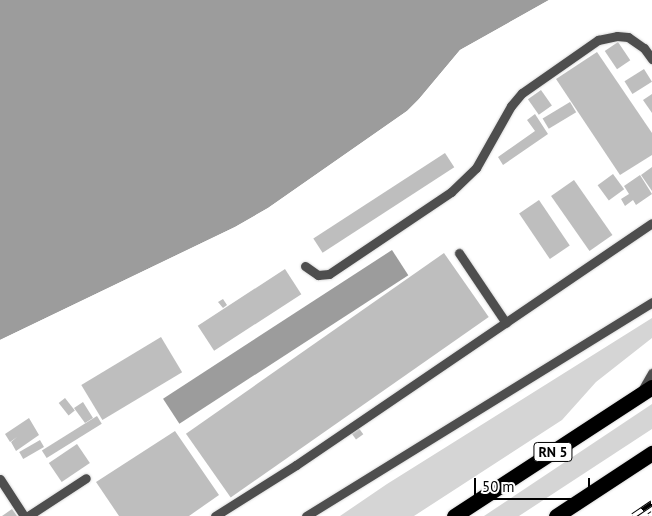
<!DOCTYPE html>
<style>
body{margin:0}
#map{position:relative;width:652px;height:516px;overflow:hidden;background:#fff;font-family:"PT Sans",sans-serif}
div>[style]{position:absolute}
.green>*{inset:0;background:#d5d5d5}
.water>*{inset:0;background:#9c9c9c;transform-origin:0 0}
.pier>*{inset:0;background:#fff}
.building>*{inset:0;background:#bebebe;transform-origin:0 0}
.roads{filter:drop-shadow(0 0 1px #dbdbdb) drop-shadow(0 0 1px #dbdbdb)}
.service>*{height:9px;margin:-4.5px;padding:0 4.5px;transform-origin:4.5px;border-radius:4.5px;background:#4e4e4e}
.motorway>*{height:15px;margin:-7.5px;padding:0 7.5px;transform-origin:7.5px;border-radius:7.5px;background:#000}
.rail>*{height:5.5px;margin-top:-2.75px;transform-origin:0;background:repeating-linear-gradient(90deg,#fff 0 11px,#000 0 22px);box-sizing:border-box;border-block:1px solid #000}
span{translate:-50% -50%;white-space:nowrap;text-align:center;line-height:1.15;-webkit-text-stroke:4px #fff;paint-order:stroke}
.shield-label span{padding:1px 4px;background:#fff;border:1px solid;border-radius:4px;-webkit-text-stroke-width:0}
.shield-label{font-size:14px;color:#000;font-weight:700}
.scale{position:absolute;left:474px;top:478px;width:116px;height:22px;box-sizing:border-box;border:2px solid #000;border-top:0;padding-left:6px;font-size:15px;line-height:18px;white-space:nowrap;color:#000;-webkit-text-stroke:4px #fff;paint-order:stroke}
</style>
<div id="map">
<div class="green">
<div style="clip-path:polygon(652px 318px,652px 338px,596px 382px,562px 420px,414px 516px,340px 516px,387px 484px)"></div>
<div style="clip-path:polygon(652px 404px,652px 429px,519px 516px,484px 516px)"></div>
</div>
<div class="water">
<div style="clip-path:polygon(0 0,549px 0,460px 50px,419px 99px,407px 111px,268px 208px,235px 227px,0 340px)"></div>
<div style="left:392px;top:250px;width:30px;height:273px;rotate:57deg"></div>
</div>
<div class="pier">
<div style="clip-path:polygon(549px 0,552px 0,461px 52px,421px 101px,408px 113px,270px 210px,236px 230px,0 343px,0 340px,235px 227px,268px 208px,407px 111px,419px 99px,460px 50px)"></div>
</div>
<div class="building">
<div style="left:618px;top:42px;width:22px;height:16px;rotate:56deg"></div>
<div style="clip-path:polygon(597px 52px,652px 133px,652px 155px,620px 175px,556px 79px)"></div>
<div style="left:644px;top:69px;width:15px;height:23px;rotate:58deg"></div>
<div style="left:541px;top:90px;width:19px;height:16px;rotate:55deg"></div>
<div style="clip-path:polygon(652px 94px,652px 113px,643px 100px)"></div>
<div style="left:570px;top:102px;width:12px;height:32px;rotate:59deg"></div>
<div style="clip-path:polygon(535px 114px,548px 134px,503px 165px,498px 157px,535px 131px,527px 120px)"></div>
<div style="left:445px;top:153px;width:17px;height:157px;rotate:57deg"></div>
<div style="clip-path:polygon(652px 167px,652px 191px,641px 175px)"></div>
<div style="left:613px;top:174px;width:19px;height:19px;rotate:54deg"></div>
<div style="clip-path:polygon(640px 175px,652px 194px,636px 205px,633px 200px,625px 206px,621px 199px,629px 194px,624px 186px)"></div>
<div style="left:574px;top:180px;width:67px;height:28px;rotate:55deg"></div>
<div style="left:539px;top:200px;width:55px;height:24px;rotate:56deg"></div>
<div style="left:444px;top:253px;width:78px;height:315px;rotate:55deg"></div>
<div style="left:285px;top:269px;width:30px;height:104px;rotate:57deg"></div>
<div style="clip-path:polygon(223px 299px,227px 305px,223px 308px,218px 302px)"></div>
<div style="left:161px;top:337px;width:41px;height:93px;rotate:59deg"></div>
<div style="left:65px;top:398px;width:16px;height:8px;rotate:52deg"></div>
<div style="clip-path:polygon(83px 402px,93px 418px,85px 423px,74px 408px)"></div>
<div style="left:97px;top:416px;width:9px;height:65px;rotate:58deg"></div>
<div style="clip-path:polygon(29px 418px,39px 435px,16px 451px,11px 442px,17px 437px,10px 442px,5px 434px)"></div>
<div style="left:358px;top:427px;width:9px;height:9px;rotate:54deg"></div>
<div style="clip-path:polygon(175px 431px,219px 495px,189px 516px,119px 516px,96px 482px)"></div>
<div style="left:40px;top:440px;width:8px;height:24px;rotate:60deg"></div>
<div style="left:77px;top:444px;width:23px;height:34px;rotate:56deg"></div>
<div style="clip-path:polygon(12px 509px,17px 516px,2px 516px)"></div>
</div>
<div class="roads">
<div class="service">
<div style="left:459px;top:253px;width:84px;rotate:56.1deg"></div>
<div style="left:305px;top:266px;width:16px;rotate:35deg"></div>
<div style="left:318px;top:275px;width:11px;rotate:-5deg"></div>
<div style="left:329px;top:274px;width:147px;rotate:-33.9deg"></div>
<div style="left:451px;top:192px;width:35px;rotate:-44deg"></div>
<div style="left:476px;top:168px;width:71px;rotate:-60.6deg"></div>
<div style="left:511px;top:106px;width:17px;rotate:-50deg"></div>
<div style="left:522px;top:93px;width:93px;rotate:-34.9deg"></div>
<div style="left:598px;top:40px;width:19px;rotate:-12deg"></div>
<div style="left:617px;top:36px;width:11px;rotate:5deg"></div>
<div style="left:628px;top:37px;width:19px;rotate:35deg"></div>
<div style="left:644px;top:48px;width:14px;rotate:54deg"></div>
<div style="left:641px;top:392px;width:22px;rotate:-60deg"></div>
<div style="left:0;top:479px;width:44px;rotate:57deg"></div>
<div style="left:28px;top:516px;width:69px;rotate:-33.2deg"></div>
<div style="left:215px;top:516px;width:96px;rotate:-32.2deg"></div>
<div style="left:296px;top:465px;width:430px;rotate:-34.2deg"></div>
<div style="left:306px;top:516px;width:407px;rotate:-31.7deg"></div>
</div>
<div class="motorway">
<div style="left:454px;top:516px;width:236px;rotate:-33.1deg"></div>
<div style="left:556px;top:516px;width:115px;rotate:-33.3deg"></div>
</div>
</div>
<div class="rail">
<div style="left:633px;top:516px;width:23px;rotate:-34deg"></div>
<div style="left:649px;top:516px;width:4px;rotate:-34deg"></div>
</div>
<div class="shield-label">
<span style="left:553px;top:452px">RN 5</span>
</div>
<div class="scale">50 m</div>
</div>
